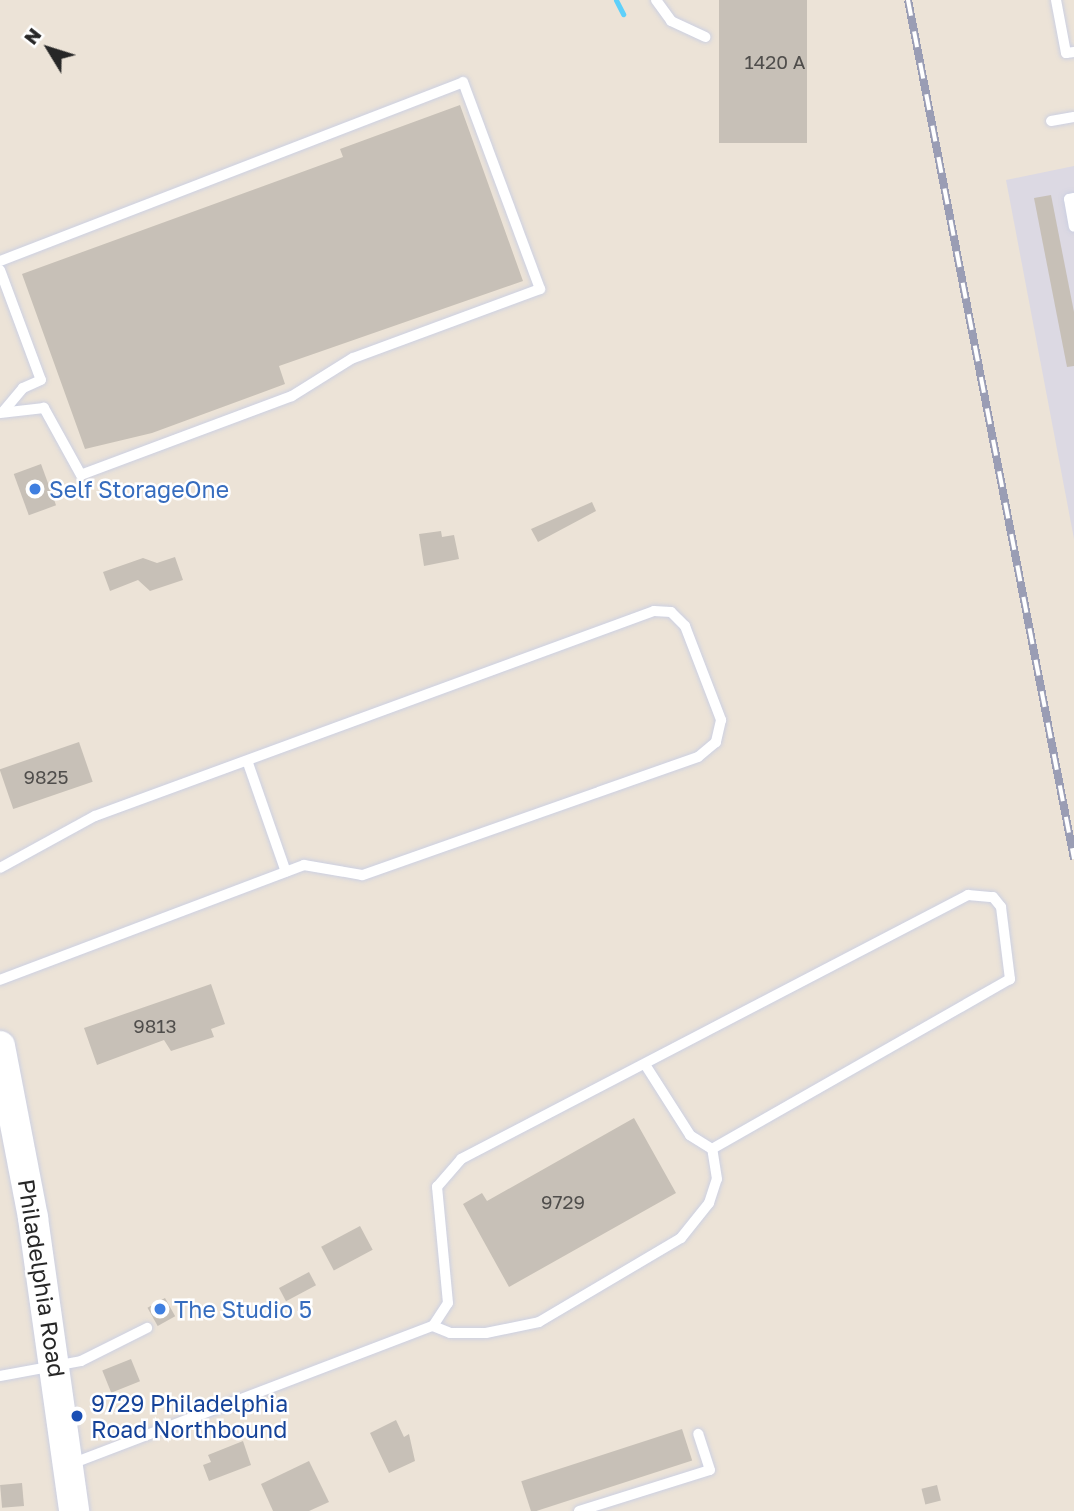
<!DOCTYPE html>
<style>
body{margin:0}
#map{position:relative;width:1074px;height:1511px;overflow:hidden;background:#ece3d7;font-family:"Golos Text",sans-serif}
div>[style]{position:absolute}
.industrial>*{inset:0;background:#dcd9e3}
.stream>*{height:5px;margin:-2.5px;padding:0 2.5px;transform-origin:2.5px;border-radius:2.5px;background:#5ed0fa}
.building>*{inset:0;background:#c7c0b7;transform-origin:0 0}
.roads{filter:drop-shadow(0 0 2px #ccd0e2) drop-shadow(0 0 2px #ccd0e2)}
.service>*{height:10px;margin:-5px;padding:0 5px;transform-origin:5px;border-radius:5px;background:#fff}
.secondary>*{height:30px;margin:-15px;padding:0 15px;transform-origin:15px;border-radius:15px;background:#fff}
.rail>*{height:8px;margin-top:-4px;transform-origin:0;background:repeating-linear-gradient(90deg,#fff 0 16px,#9a9db4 0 32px);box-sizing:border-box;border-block:2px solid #9a9db4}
.dots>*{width:19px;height:19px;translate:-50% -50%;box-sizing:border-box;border:4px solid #fff;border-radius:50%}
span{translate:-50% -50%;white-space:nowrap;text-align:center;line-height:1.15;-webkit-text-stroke:5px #fff;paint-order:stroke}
.number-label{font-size:19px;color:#4f4d4b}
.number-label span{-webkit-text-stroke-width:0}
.shop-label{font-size:23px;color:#366cbe}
.left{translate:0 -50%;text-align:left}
.street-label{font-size:23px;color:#272727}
.transit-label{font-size:23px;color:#164399}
.north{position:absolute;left:14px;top:14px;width:70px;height:70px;-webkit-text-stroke:5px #fff;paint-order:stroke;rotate:308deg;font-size:19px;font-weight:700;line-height:28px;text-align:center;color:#272727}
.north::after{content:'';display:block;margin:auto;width:24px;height:32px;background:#272727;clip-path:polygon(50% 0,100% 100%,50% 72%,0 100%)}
</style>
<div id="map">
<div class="industrial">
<div style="clip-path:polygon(1074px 166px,1074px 539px,1006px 180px)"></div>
</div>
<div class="stream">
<div style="left:616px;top:0;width:16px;rotate:63deg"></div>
</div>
<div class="building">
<div style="left:719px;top:0;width:88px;height:143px"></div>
<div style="clip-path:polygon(460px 105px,523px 281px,279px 366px,285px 384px,152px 433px,85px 449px,22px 274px,343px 157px,340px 149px)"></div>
<div style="clip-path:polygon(1051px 195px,1074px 312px,1074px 366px,1067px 367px,1034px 198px)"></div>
<div style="left:41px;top:464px;width:44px;height:29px;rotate:70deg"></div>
<div style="clip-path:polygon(592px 502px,596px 511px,538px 542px,531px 529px)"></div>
<div style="clip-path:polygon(441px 531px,442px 537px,454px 535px,459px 559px,424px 566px,419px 534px)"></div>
<div style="clip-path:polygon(175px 557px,183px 580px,150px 591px,138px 580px,110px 591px,103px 572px,143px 558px,157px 563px)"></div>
<div style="left:79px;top:742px;width:42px;height:84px;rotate:71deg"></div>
<div style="clip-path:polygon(211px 984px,225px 1024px,211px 1029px,214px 1037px,171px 1051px,164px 1040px,97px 1065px,84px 1028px)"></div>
<div style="clip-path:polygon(634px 1118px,676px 1193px,509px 1287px,463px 1204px,482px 1193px,487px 1201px)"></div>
<div style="left:360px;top:1226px;width:27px;height:44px;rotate:62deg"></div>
<div style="left:309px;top:1272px;width:15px;height:34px;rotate:62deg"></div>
<div style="left:165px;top:1298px;width:21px;height:20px;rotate:61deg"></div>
<div style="left:131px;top:1359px;width:24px;height:31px;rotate:68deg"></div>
<div style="clip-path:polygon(396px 1420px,404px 1437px,409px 1434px,415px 1461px,389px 1473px,370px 1433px)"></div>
<div style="left:682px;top:1429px;width:33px;height:169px;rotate:72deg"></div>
<div style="clip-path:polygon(243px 1441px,251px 1465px,209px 1481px,203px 1465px,211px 1462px,208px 1455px)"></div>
<div style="clip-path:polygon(309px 1461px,329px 1502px,309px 1511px,273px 1511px,261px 1484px)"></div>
<div style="left:22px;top:1483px;width:23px;height:22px;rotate:85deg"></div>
<div style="left:937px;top:1485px;width:16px;height:16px;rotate:76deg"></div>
</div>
<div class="roads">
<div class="service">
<div style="left:656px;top:0;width:26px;rotate:54deg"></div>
<div style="left:671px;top:21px;width:38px;rotate:25deg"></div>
<div style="left:1056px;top:0;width:54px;rotate:79.3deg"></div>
<div style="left:1066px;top:53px;width:8px;rotate:-7deg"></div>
<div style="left:1051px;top:121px;width:23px;rotate:-10deg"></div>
<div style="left:1074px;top:198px;width:5px;rotate:169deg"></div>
<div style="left:1069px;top:199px;width:28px;rotate:80deg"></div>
<div style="left:0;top:261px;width:496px;rotate:-21.1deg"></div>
<div style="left:463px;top:82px;width:221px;rotate:69.6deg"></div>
<div style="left:540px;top:289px;width:199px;rotate:159.7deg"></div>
<div style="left:353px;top:358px;width:72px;rotate:148.1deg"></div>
<div style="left:292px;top:396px;width:225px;rotate:159.5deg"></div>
<div style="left:81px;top:475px;width:77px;rotate:-118.9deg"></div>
<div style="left:44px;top:408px;width:44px;rotate:173.5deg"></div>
<div style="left:0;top:270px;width:117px;rotate:69.6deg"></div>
<div style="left:41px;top:380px;width:20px;rotate:156deg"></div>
<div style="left:23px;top:388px;width:31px;rotate:130deg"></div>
<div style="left:248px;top:763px;width:115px;rotate:70.8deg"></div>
<div style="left:0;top:868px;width:108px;rotate:-28.7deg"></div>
<div style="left:95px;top:816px;width:595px;rotate:-20.14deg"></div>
<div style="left:654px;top:611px;width:17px;rotate:3deg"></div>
<div style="left:671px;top:612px;width:20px;rotate:45deg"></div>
<div style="left:685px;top:626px;width:101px;rotate:69deg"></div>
<div style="left:721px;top:720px;width:23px;rotate:103deg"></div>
<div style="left:716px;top:742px;width:23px;rotate:140deg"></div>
<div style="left:698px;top:757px;width:356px;rotate:160.6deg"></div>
<div style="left:362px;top:875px;width:59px;rotate:-170.2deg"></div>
<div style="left:304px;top:865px;width:325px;rotate:159.3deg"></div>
<div style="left:433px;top:1326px;width:27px;rotate:-57deg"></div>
<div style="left:448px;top:1303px;width:117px;rotate:-95.4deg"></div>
<div style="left:437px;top:1187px;width:37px;rotate:-49deg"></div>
<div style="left:461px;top:1159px;width:572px;rotate:-27.51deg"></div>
<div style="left:968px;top:895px;width:25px;rotate:5deg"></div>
<div style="left:993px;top:897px;width:13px;rotate:51deg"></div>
<div style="left:1001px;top:907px;width:73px;rotate:82.9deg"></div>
<div style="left:1010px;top:979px;width:343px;rotate:150.3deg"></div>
<div style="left:0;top:1376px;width:82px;rotate:-10.5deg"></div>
<div style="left:81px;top:1361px;width:74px;rotate:-26.6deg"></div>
<div style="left:71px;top:1464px;width:387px;rotate:-20.9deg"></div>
<div style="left:433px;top:1326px;width:18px;rotate:22deg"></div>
<div style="left:450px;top:1333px;width:36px"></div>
<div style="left:486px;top:1333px;width:54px;rotate:-11.7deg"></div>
<div style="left:539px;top:1322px;width:165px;rotate:-30.6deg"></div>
<div style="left:681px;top:1238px;width:45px;rotate:-51.3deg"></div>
<div style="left:709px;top:1203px;width:25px;rotate:-72deg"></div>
<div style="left:717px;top:1179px;width:30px;rotate:-99deg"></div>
<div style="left:712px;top:1149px;width:26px;rotate:-148deg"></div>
<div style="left:690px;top:1135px;width:82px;rotate:-122.5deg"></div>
<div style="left:579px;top:1511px;width:137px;rotate:-17.4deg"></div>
<div style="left:710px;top:1470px;width:38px;rotate:-108deg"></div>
</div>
<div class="secondary">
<div style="left:0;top:1046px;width:175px;rotate:79.1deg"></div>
<div style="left:33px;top:1218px;width:296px;rotate:82deg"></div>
</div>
</div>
<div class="rail">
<div style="left:908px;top:0;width:875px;rotate:79.06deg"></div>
</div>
<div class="dots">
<div style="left:35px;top:489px;background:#3f7fe0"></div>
<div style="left:160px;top:1309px;background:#3f7fe0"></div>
<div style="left:77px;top:1416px;background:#1a4fb4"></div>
</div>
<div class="number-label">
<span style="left:775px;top:62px">1420 A</span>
<span style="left:46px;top:777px">9825</span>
<span style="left:155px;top:1026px">9813</span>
<span style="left:563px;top:1202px">9729</span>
</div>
<div class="shop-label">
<span class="left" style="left:49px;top:489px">Self StorageOne</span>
<span class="left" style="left:174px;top:1309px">The Studio 5</span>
</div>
<div class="street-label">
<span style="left:42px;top:1278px;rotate:81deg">Philadelphia Road</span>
</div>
<div class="transit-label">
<span class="left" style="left:91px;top:1416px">9729 Philadelphia<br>Road Northbound</span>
</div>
<div class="north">N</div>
</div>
